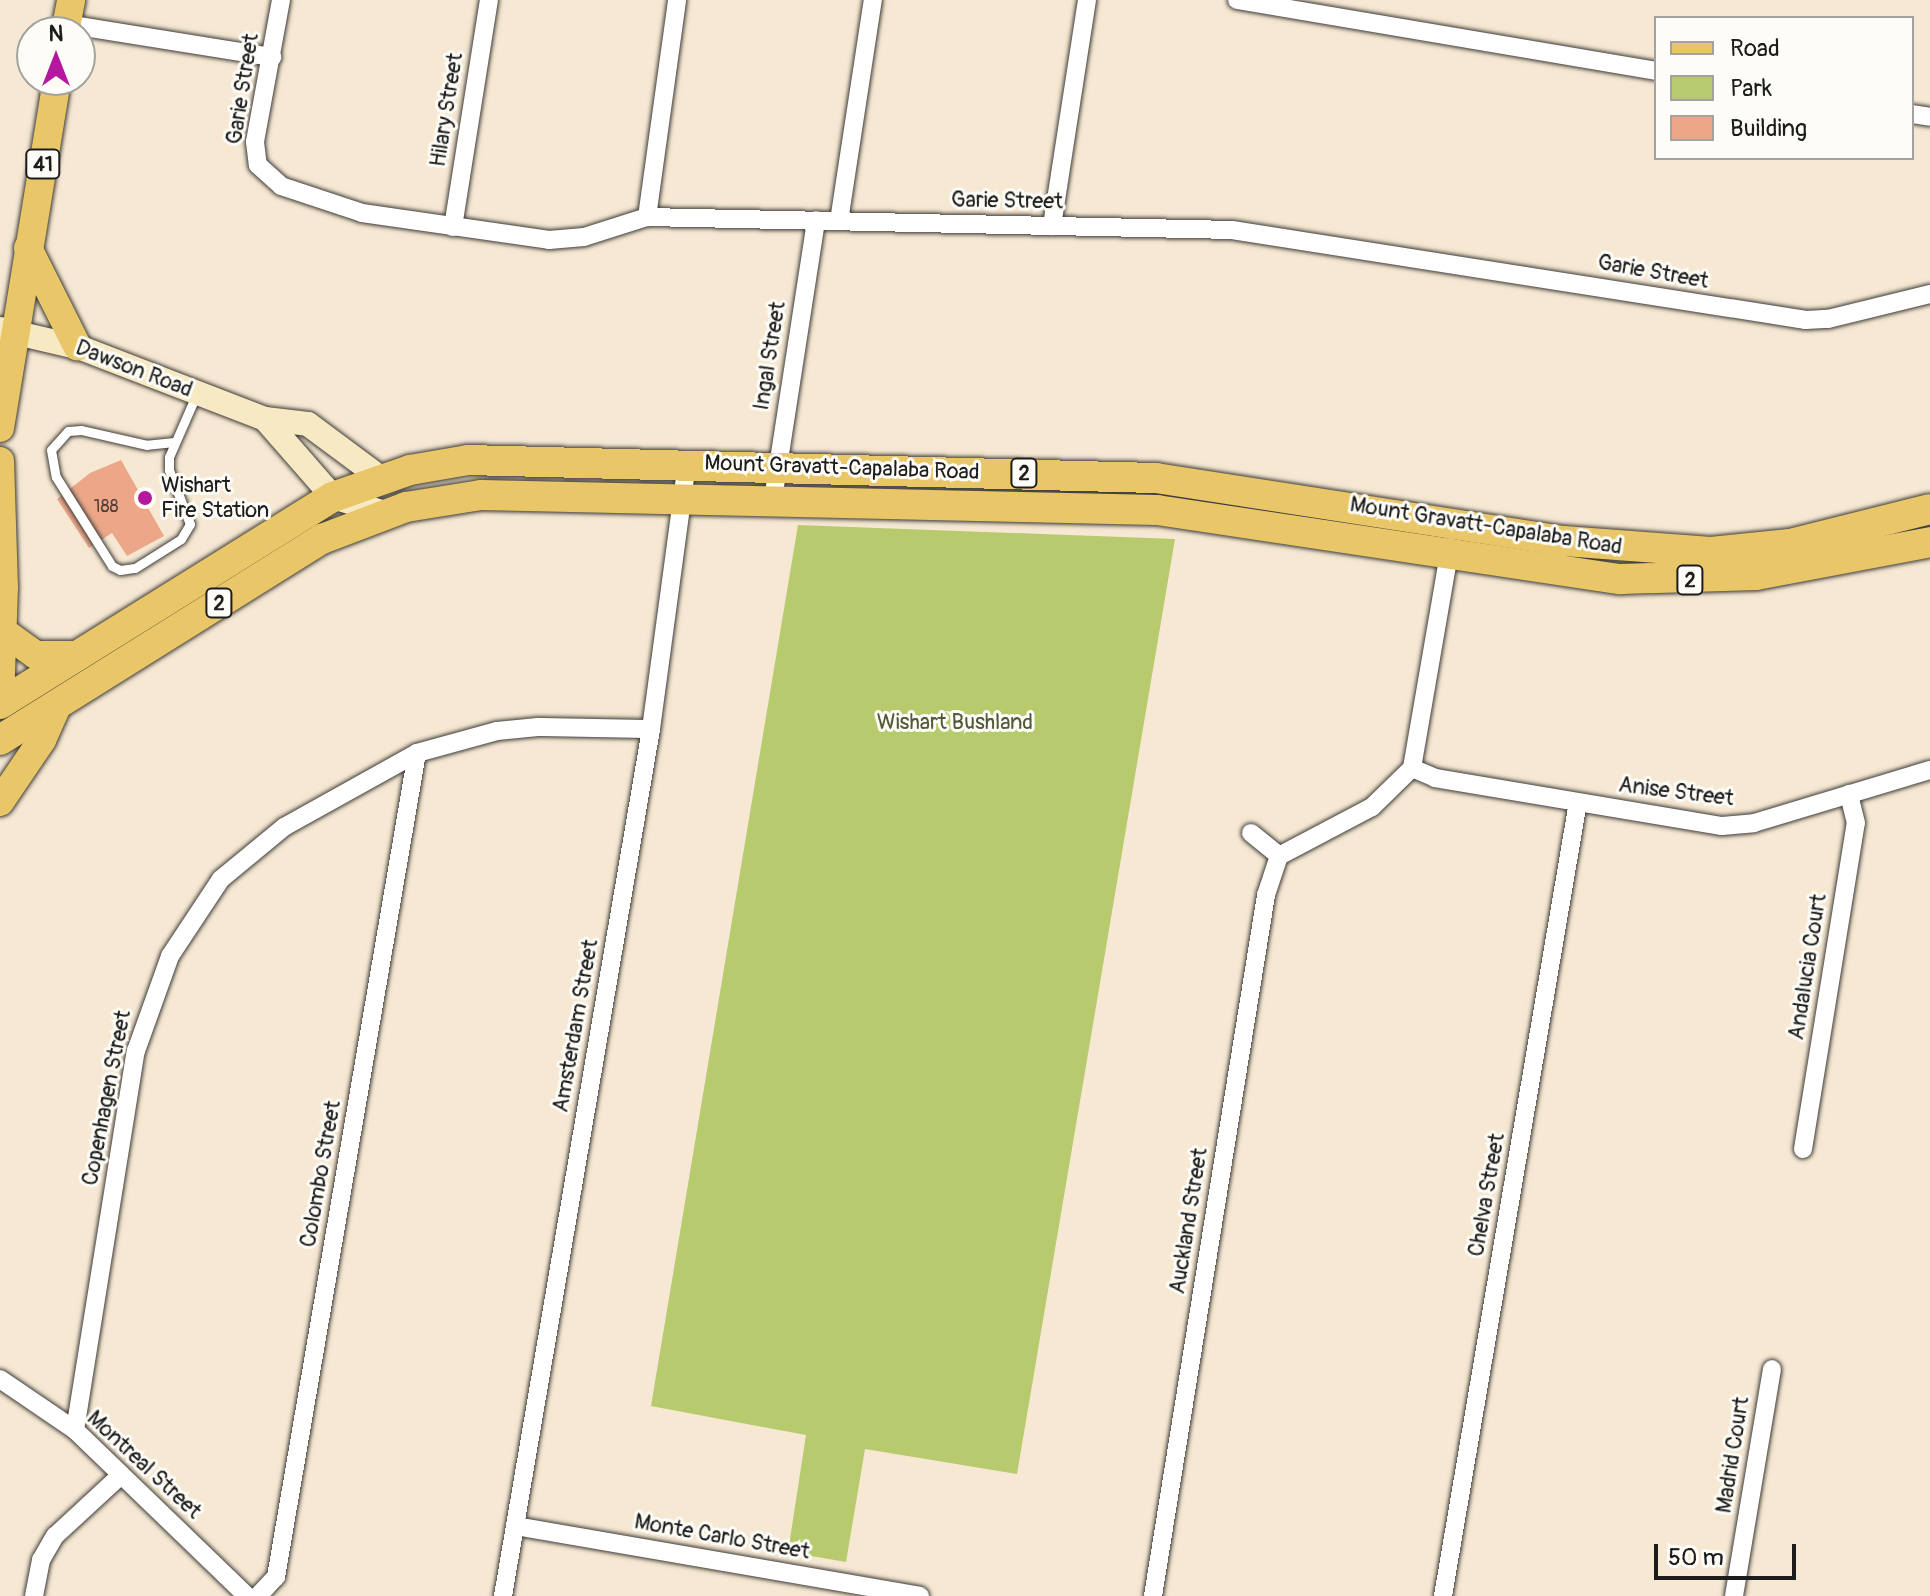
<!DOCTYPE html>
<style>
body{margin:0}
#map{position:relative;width:1930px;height:1596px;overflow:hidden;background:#f6e8d3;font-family:Pangolin,sans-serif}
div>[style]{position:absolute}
.green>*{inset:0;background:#b7ca6e}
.building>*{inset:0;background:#eca789}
.roads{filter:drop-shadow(0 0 2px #3d3b37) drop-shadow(0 0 2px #3d3b37)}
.service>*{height:9px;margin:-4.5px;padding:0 4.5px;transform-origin:4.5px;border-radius:4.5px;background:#fff}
.minor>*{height:18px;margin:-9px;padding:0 9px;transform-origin:9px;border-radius:9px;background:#fff}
.secondary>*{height:24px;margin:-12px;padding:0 12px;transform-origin:12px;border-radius:12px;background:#f6e9c3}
.primary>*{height:28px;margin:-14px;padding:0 14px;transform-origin:14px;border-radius:14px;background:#e9c769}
.trunk>*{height:30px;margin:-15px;padding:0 15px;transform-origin:15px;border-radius:15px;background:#e9c769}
.dots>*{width:22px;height:22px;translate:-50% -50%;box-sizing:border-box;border:4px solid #fdfcf7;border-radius:50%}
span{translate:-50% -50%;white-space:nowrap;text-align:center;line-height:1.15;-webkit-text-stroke:6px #fdfcf7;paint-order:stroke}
.number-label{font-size:18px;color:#503f37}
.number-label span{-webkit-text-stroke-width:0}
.shield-label span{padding:2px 6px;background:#fdfcf7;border:2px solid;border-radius:6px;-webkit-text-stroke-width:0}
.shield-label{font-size:20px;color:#1c1c1c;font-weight:700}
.street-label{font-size:22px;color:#1c1c1c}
.poi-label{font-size:22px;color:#1c1c1c}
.left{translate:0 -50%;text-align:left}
.park-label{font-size:22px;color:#525939}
.legend{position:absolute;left:1654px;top:16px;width:260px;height:144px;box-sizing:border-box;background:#fdfcf7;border:2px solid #a3a29f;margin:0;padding:10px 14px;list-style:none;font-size:24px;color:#1c1c1c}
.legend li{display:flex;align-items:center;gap:16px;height:40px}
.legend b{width:40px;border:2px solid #a3a29f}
.north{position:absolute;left:16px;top:16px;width:80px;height:80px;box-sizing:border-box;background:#fdfcf7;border:2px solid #a3a29f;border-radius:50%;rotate:0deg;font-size:22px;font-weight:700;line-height:32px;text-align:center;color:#1c1c1c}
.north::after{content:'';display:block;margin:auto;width:28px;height:36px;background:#b5179e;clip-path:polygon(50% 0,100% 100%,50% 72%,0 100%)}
.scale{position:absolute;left:1654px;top:1544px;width:142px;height:36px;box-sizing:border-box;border:4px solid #1c1c1c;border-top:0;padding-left:10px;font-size:24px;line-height:28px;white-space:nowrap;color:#1c1c1c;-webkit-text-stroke:6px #fdfcf7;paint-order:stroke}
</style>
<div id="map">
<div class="green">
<div style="clip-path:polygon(798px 525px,1175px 539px,1017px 1474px,865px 1449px,846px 1562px,788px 1552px,806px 1435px,651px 1406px)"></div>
</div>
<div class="building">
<div style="clip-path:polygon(121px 460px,164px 536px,127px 556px,112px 533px,89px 548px,57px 499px,90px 473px)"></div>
</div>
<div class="roads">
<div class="service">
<div style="left:174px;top:442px;width:27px;rotate:174deg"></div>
<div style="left:147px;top:445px;width:68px;rotate:-167.2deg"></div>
<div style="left:81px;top:430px;width:13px;rotate:176deg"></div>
<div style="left:68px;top:431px;width:25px;rotate:132deg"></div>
<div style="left:51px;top:450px;width:27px;rotate:80deg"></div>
<div style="left:56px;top:477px;width:105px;rotate:57.8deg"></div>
<div style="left:112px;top:566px;width:9px;rotate:27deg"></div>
<div style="left:120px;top:570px;width:15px;rotate:-8deg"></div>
<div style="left:135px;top:568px;width:54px;rotate:-32.2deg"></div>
<div style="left:181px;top:539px;width:17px;rotate:-59deg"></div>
<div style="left:190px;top:524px;width:58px;rotate:-111.3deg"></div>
<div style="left:169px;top:470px;width:13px;rotate:-90deg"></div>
<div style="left:169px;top:457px;width:70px;rotate:-66.4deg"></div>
</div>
<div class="minor">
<div style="left:281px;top:0;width:144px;rotate:100.4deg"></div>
<div style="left:255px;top:142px;width:23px;rotate:83deg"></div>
<div style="left:258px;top:165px;width:31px;rotate:42deg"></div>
<div style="left:281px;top:186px;width:85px;rotate:18.4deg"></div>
<div style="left:362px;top:213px;width:189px;rotate:8.2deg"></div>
<div style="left:549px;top:240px;width:35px;rotate:-5deg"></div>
<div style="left:584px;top:237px;width:66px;rotate:-17.6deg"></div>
<div style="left:647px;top:217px;width:585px;rotate:1.27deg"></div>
<div style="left:1232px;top:230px;width:581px;rotate:8.91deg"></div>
<div style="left:1806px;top:320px;width:22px;rotate:-3deg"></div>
<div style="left:1828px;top:319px;width:105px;rotate:-13.8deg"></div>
<div style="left:1237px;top:0;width:425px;rotate:9.6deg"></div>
<div style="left:66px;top:24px;width:209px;rotate:9.1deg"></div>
<div style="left:1912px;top:114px;width:18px;rotate:9deg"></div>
<div style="left:647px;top:217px;width:219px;rotate:-82.1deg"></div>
<div style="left:839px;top:221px;width:224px;rotate:-81.3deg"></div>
<div style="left:1052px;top:226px;width:229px;rotate:-81.2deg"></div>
<div style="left:453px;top:227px;width:230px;rotate:-81deg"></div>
<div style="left:773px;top:499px;width:282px;rotate:-81.2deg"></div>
<div style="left:1412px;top:768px;width:25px;rotate:23deg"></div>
<div style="left:1435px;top:778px;width:291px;rotate:9.5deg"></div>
<div style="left:1722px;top:826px;width:32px;rotate:-5deg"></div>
<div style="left:1754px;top:823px;width:184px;rotate:-16.8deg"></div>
<div style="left:1251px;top:833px;width:36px;rotate:39deg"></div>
<div style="left:1803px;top:1149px;width:330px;rotate:-80.8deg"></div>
<div style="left:1856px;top:823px;width:30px;rotate:-104deg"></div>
<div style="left:0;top:1379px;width:91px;rotate:34.2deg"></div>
<div style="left:75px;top:1430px;width:239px;rotate:44deg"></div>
<div style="left:75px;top:1430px;width:384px;rotate:-80.9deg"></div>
<div style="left:136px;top:1051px;width:101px;rotate:-70.3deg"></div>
<div style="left:170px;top:956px;width:92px;rotate:-56.5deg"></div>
<div style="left:221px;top:879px;width:82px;rotate:-39.5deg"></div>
<div style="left:284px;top:827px;width:152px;rotate:-29.1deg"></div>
<div style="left:417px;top:753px;width:83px;rotate:-15.4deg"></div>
<div style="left:497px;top:731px;width:41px;rotate:-5.6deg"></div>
<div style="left:538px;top:727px;width:113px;rotate:1deg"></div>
<div style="left:515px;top:1526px;width:411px;rotate:9.8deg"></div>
<div style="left:34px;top:1596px;width:37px;rotate:-79deg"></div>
<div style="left:41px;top:1560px;width:28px;rotate:-60deg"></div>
<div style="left:55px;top:1536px;width:90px;rotate:-42.7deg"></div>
<div style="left:258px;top:1596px;width:26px;rotate:-47deg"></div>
<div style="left:276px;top:1577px;width:836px;rotate:-80.29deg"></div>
<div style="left:503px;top:1596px;width:880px;rotate:-80.31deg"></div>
<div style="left:651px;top:729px;width:268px;rotate:-82.3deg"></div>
<div style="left:1153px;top:1596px;width:710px;rotate:-80.84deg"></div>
<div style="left:1266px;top:895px;width:41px;rotate:-71.6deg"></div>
<div style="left:1279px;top:856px;width:105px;rotate:-27.8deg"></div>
<div style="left:1372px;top:807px;width:56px;rotate:-44.3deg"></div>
<div style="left:1412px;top:768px;width:224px;rotate:-80.2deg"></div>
<div style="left:1443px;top:1596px;width:805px;rotate:-80.35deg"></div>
<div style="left:1734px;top:1596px;width:230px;rotate:-80.5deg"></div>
</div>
<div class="secondary">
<div style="left:0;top:329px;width:83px;rotate:13.2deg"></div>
<div style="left:81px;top:348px;width:197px;rotate:21.1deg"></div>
<div style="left:265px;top:419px;width:43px;rotate:6.6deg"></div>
<div style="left:308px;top:424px;width:92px;rotate:36.6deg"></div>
<div style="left:265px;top:419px;width:103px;rotate:48.9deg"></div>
<div style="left:333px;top:497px;width:54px;rotate:17.1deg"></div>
</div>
<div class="primary">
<div style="left:65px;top:32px;width:33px;rotate:-79deg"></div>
<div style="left:28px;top:248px;width:110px;rotate:63.4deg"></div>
<div style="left:0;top:428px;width:353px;rotate:-80.7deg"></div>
<div style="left:0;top:461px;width:126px;rotate:88.2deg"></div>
<div style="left:4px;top:587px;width:113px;rotate:92deg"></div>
<div style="left:4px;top:632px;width:39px;rotate:36deg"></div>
<div style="left:36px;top:655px;width:41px"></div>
<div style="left:0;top:802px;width:75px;rotate:-55.9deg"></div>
<div style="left:42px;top:740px;width:39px;rotate:-66deg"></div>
</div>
<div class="trunk">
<div style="left:0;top:704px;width:392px;rotate:-31.9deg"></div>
<div style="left:333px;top:497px;width:82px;rotate:-19.3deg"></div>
<div style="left:410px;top:470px;width:59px;rotate:-9.8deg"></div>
<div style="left:468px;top:460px;width:688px;rotate:1.5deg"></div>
<div style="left:1156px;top:478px;width:413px;rotate:8.8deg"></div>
<div style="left:1564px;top:541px;width:147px;rotate:4.3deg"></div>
<div style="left:1711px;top:552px;width:79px;rotate:-5.8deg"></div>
<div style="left:1790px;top:544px;width:144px;rotate:-14deg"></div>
<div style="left:0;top:740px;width:380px;rotate:-32deg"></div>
<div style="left:322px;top:539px;width:90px;rotate:-20.9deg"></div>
<div style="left:406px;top:507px;width:76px;rotate:-9.1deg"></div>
<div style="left:481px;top:495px;width:676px;rotate:1.27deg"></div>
<div style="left:1157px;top:510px;width:469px;rotate:8.5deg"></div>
<div style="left:1621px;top:579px;width:135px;rotate:-1.7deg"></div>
<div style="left:1756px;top:575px;width:177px;rotate:-10.7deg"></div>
</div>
</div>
<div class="dots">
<div style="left:145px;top:498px;background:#b5179e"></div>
</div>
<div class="number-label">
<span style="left:106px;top:507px">188</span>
</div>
<div class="shield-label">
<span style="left:43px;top:164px">41</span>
<span style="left:1024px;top:473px">2</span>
<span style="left:1690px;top:580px">2</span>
<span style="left:219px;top:603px">2</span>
</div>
<div class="street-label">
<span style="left:243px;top:89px;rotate:-81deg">Garie Street</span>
<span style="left:447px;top:110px;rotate:-81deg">Hilary Street</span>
<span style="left:1007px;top:201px;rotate:1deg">Garie Street</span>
<span style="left:1653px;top:272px;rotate:10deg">Garie Street</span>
<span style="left:770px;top:356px;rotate:-81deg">Ingal Street</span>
<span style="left:134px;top:369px;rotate:21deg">Dawson Road</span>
<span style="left:842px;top:468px;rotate:2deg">Mount Gravatt-Capalaba Road</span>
<span style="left:1486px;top:526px;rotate:9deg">Mount Gravatt-Capalaba Road</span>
<span style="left:1676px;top:792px;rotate:7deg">Anise Street</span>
<span style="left:1808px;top:967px;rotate:-81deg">Andalucia Court</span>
<span style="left:576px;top:1026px;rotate:-80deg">Amsterdam Street</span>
<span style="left:107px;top:1098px;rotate:-79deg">Copenhagen Street</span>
<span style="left:321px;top:1174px;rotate:-80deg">Colombo Street</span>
<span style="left:1487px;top:1195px;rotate:-80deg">Chelva Street</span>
<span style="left:1189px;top:1221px;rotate:-81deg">Auckland Street</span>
<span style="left:1733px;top:1455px;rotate:-81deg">Madrid Court</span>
<span style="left:144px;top:1465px;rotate:43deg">Montreal Street</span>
<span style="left:722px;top:1537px;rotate:10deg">Monte Carlo Street</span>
</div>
<div class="poi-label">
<span class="left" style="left:161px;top:498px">Wishart<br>Fire Station</span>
</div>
<div class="park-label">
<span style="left:955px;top:723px">Wishart Bushland</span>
</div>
<ul class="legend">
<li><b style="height:10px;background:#e9c769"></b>Road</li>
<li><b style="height:22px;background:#b7ca6e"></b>Park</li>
<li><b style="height:22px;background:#eca789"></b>Building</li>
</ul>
<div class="north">N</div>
<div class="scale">50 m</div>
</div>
